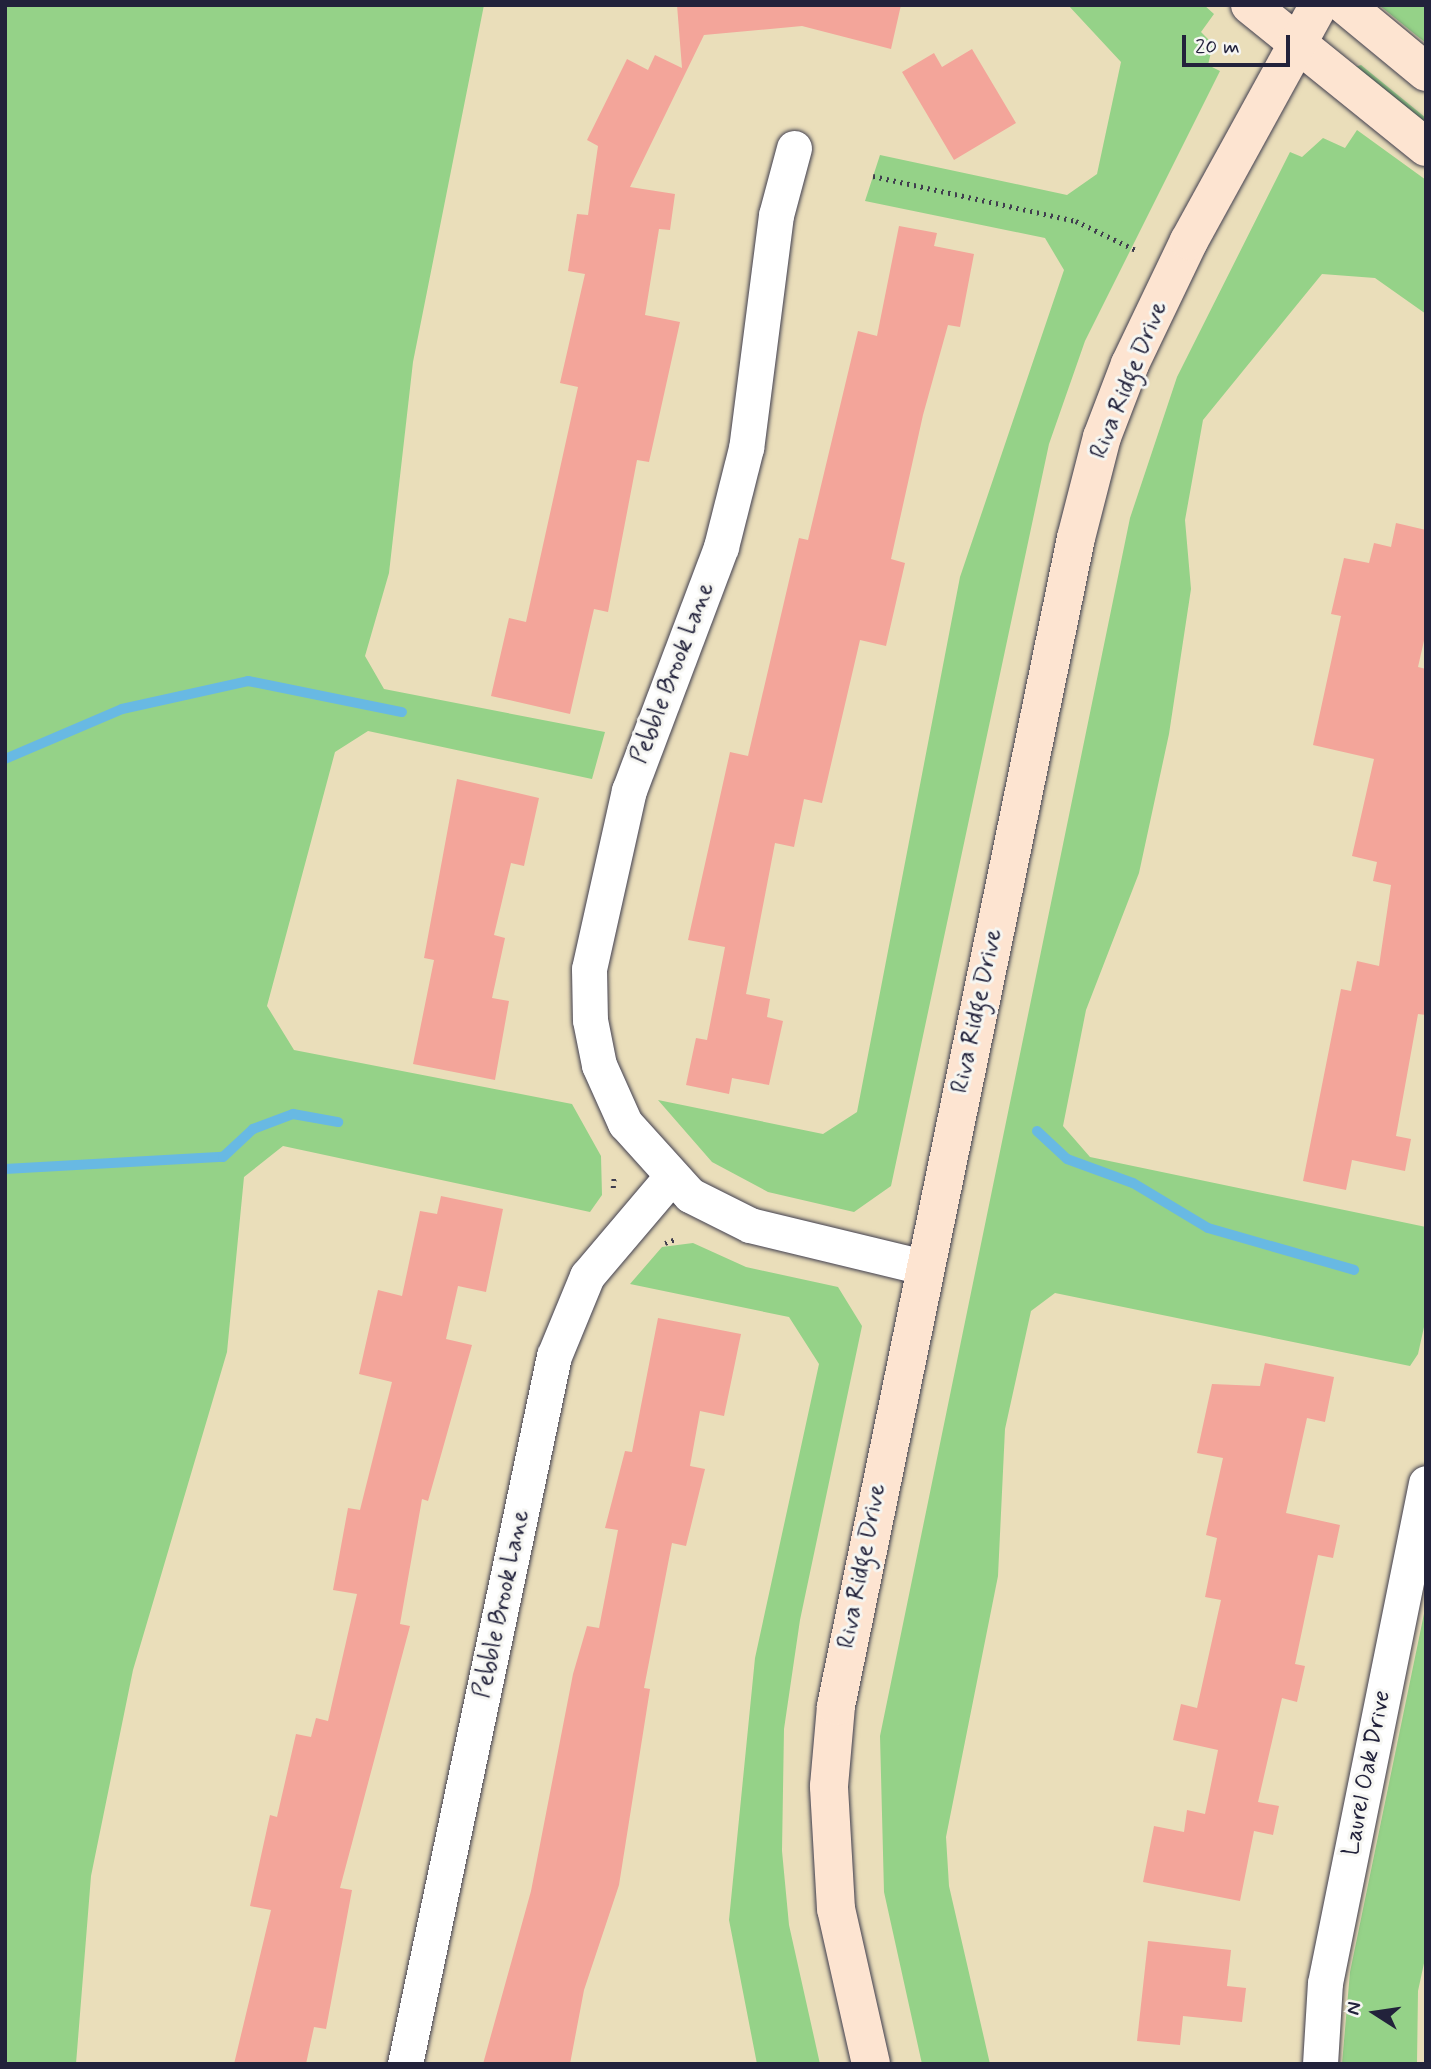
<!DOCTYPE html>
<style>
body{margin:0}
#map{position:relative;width:1431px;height:2069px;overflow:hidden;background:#eadeba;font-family:Mynerve,sans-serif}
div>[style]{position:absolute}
.green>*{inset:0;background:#95d288}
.stream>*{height:10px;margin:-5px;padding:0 5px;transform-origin:5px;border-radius:5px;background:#68b9e3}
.building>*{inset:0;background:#f3a59a}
.path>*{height:4.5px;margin-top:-2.25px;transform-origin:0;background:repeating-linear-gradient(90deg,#403e4e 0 2px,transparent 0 7px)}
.roads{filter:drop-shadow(0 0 2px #403e4e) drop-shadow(0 0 2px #403e4e)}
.street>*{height:35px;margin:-17.5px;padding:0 17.5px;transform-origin:17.5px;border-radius:17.5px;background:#fff}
.secondary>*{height:38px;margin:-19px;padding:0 19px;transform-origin:19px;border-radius:19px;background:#fde4d1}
span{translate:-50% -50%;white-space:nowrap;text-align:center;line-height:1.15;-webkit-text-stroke:6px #f6f6f2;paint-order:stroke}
.street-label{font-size:24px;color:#22223b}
.frame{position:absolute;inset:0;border:7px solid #22223b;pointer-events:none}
.north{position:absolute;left:1340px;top:1978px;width:70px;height:70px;-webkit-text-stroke:5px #f6f6f2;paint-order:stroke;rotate:282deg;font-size:19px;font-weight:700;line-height:28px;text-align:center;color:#22223b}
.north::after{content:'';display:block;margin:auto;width:24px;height:32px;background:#22223b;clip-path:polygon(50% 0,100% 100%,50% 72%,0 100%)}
.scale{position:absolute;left:1182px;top:35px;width:108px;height:32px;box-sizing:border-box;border:4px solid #22223b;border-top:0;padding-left:9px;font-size:21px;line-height:24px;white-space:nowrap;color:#22223b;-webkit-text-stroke:5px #f6f6f2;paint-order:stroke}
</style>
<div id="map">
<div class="green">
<div style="clip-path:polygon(5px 5px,484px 5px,413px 362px,389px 573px,365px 656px,384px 689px,605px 732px,592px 779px,368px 731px,335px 752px,267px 1006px,294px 1050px,572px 1104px,601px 1156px,602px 1195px,590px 1212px,283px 1146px,244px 1177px,227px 1352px,133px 1670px,91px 1876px,76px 2064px,5px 2064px)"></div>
<div style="clip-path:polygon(1068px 5px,1204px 5px,1214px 14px,1201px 32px,1213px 44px,1208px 65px,1220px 71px,1085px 341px,1049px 444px,891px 1186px,854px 1212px,768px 1192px,712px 1162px,658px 1100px,823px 1134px,857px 1112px,960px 577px,1064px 270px,1045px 238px,865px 201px,880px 155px,1067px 195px,1097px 174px,1121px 62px)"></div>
<div style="clip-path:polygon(1379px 5px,1426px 5px,1426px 43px,1417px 36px)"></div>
<div style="clip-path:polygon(1361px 65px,1426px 118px,1426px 128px,1355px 67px)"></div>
<div style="clip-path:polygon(1357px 130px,1426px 180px,1426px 314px,1375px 278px,1322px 274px,1203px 420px,1185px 520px,1191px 589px,1169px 734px,1139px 873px,1086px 1010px,1063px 1126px,1090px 1157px,1426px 1227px,1426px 1318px,1418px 1354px,1410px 1366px,1055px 1293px,1031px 1311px,1005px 1429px,998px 1576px,946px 1837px,949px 1886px,990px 2064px,922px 2064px,884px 1892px,880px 1736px,1130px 518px,1177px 377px,1290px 152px,1302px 157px,1323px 138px,1345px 148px)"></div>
<div style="clip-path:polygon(693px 1243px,746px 1267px,838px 1287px,862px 1326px,800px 1620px,784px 1729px,782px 1851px,789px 1925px,820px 2064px,757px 2064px,729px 1920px,755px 1658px,819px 1364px,789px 1317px,630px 1284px,662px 1247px)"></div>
<div style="clip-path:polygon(1426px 1604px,1426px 1954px,1418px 1991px,1417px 2064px,1342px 2064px,1350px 1972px)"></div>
</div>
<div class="stream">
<div style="left:5px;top:759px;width:127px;rotate:-23.1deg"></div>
<div style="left:122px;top:709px;width:129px;rotate:-12.5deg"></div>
<div style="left:248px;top:681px;width:157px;rotate:11.4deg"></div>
<div style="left:1037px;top:1131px;width:41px;rotate:43deg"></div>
<div style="left:1067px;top:1159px;width:70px;rotate:20deg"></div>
<div style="left:1133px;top:1183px;width:87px;rotate:31deg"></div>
<div style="left:1208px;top:1228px;width:152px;rotate:16deg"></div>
<div style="left:5px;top:1169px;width:218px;rotate:-3.2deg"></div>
<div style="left:223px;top:1157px;width:41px;rotate:-43deg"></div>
<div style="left:253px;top:1129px;width:43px;rotate:-20.6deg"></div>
<div style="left:293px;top:1114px;width:46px;rotate:10.1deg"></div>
</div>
<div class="building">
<div style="clip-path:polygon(677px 5px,901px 5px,891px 49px,802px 26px,704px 35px,630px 187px,675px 194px,670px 230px,659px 229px,645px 315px,680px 322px,649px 462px,637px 460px,608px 612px,594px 609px,570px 714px,491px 696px,509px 618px,526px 622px,578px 387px,560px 383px,585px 274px,568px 271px,577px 214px,588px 215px,598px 146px,587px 140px,627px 59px,648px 70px,655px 55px,682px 68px)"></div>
<div style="clip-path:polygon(972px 49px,1016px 123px,954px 160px,902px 72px,934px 53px,942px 67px)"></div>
<div style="clip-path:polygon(899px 226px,937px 233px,934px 246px,974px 254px,960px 327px,948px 325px,923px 415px,891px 559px,905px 563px,886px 646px,860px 640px,822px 803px,804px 799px,794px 847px,775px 843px,746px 994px,770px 999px,767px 1017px,783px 1021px,769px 1085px,732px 1078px,729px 1094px,686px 1085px,696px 1038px,707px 1040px,725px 947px,688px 940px,730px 752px,748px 756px,799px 538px,808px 540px,858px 331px,877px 336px)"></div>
<div style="clip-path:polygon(1396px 523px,1426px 530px,1426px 632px,1418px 667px,1426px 669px,1426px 1015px,1418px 1014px,1396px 1136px,1411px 1139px,1405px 1171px,1352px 1160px,1346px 1190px,1303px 1181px,1341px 989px,1351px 991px,1357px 961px,1379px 966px,1391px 885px,1373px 881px,1377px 862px,1352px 856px,1374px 759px,1313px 745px,1341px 616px,1331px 614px,1344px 558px,1369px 563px,1374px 543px,1391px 547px)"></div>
<div style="clip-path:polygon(457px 779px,539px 798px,524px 866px,511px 863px,494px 935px,505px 938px,492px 998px,509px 1001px,495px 1080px,413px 1064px,434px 960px,424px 958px)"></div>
<div style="clip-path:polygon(441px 1196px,503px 1209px,486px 1292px,458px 1286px,446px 1339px,472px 1345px,428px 1501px,422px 1499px,400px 1624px,410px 1626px,340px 1888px,352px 1890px,326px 2029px,314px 2027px,306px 2064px,234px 2064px,271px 1910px,250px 1906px,270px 1815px,277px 1817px,296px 1734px,311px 1737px,316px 1718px,328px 1721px,357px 1594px,333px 1590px,348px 1508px,360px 1510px,392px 1382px,359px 1374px,378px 1290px,402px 1296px,420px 1211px,437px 1214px)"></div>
<div style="clip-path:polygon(658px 1318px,741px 1334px,724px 1416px,700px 1411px,690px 1466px,705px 1469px,686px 1546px,672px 1543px,644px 1688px,650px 1689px,619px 1885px,584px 1990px,570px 2064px,483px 2064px,531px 1891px,573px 1674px,587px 1626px,599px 1628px,618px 1530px,605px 1528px,625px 1451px,632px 1452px)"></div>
<div style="clip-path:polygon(1265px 1363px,1334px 1377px,1325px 1422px,1307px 1418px,1286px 1513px,1340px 1525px,1333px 1558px,1318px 1555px,1295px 1664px,1305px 1666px,1297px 1702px,1282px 1698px,1258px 1802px,1279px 1806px,1273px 1835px,1254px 1831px,1240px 1901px,1143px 1882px,1154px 1826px,1184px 1832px,1187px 1810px,1205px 1814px,1218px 1750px,1173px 1740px,1181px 1704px,1197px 1708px,1221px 1600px,1205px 1597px,1217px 1538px,1206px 1535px,1223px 1458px,1197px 1453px,1212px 1384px,1260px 1386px)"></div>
<div style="clip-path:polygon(1148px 1941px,1231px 1950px,1227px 1986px,1246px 1988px,1242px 2022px,1183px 2016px,1180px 2045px,1137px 2041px)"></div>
</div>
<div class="path">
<div style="left:873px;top:176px;width:208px;rotate:12.5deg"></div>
<div style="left:1076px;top:221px;width:67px;rotate:25.8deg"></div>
<div style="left:613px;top:1188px;width:12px;rotate:-85deg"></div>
<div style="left:665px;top:1243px;width:12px;rotate:-20deg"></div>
</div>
<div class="roads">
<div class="street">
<div style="left:794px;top:148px;width:69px;rotate:105deg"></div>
<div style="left:776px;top:215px;width:235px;rotate:97.3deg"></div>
<div style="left:746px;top:448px;width:102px;rotate:104.2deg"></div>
<div style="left:721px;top:547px;width:260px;rotate:110.7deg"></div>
<div style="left:629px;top:790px;width:183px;rotate:102.6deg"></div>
<div style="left:589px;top:969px;width:51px;rotate:88.9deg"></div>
<div style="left:590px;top:1020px;width:46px;rotate:78.7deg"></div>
<div style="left:599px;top:1065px;width:64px;rotate:65.9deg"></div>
<div style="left:625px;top:1123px;width:97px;rotate:47.9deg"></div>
<div style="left:690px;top:1195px;width:67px;rotate:26.6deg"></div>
<div style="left:750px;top:1225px;width:178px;rotate:13.6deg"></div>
<div style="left:405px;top:2064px;width:724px;rotate:-78.12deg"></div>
<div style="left:554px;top:1356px;width:87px;rotate:-67.6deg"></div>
<div style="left:587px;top:1276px;width:128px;rotate:-49.7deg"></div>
<div style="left:1320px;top:2064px;width:81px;rotate:-86.5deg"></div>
<div style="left:1325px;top:1983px;width:510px;rotate:-78.58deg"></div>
</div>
<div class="secondary">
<div style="left:1250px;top:5px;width:226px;rotate:38.9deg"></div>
<div style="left:1345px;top:5px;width:105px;rotate:39.6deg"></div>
<div style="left:871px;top:2064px;width:159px;rotate:-102.7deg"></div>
<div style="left:836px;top:1909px;width:123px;rotate:-93.3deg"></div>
<div style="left:829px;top:1786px;width:80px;rotate:-85deg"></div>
<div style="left:836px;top:1706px;width:1192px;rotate:-78.39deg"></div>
<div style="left:1076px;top:538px;width:104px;rotate:-75.6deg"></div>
<div style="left:1102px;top:437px;width:78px;rotate:-69deg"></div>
<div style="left:1130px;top:364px;width:136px;rotate:-64.4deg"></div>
<div style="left:1189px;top:241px;width:269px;rotate:-61.2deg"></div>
</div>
</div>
<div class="street-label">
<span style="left:1129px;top:380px;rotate:-68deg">Riva Ridge Drive</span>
<span style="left:673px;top:673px;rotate:-69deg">Pebble Brook Lane</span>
<span style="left:977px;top:1011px;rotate:-78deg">Riva Ridge Drive</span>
<span style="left:862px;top:1566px;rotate:-79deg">Riva Ridge Drive</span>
<span style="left:502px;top:1604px;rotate:-78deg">Pebble Brook Lane</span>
<span style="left:1367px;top:1773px;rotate:-79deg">Laurel Oak Drive</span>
</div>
<div class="frame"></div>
<div class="north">N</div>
<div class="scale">20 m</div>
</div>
